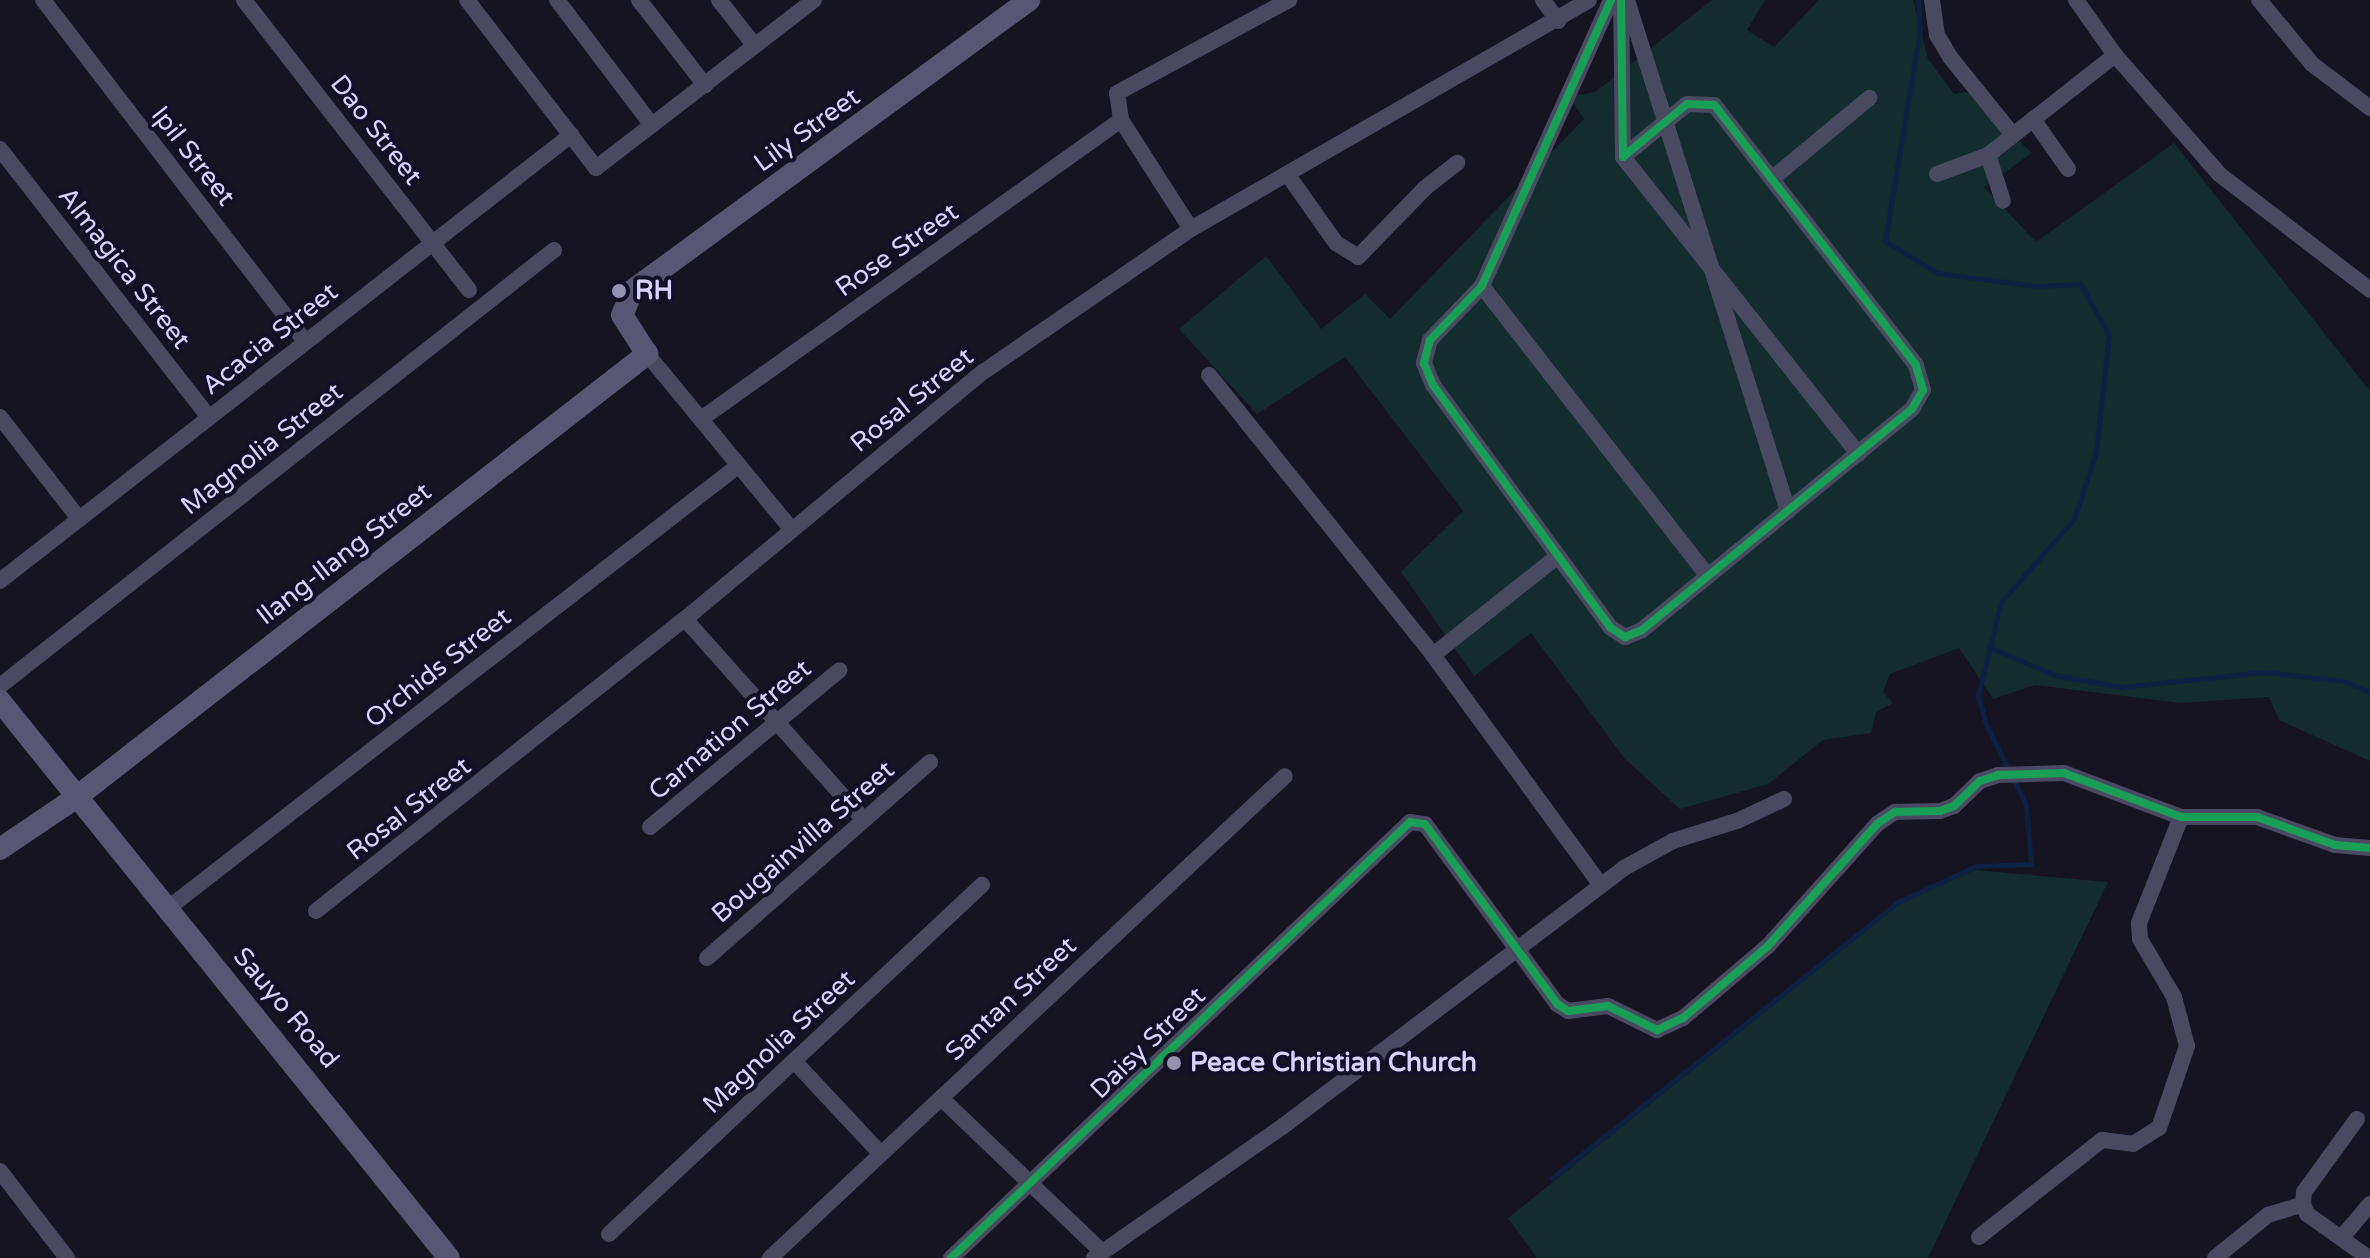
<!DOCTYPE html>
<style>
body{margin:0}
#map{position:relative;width:2370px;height:1258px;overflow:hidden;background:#161421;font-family:"Varela Round",sans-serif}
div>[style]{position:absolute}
.green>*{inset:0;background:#132c2d}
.stream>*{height:5px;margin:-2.5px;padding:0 2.5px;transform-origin:2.5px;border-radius:2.5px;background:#0d2144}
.street>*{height:16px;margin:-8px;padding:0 8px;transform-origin:8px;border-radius:8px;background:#4a4962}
.secondary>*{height:22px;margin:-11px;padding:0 11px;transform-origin:11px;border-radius:11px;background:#575674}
.cycleway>*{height:8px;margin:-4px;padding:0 4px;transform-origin:4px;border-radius:4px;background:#1a9f57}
.dots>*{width:22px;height:22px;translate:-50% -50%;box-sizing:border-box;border:4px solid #130f26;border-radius:50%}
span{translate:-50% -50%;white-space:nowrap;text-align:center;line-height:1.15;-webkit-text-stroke:8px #130f26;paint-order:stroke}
.street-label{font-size:26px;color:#d9d4ff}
.poi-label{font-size:26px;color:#d9d4ff;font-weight:700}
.left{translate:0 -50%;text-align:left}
</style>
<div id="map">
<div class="green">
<div style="clip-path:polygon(1712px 0,1765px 0,1747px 30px,1774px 47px,1819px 0,1913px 0,1928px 59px,1954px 94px,1967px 92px,2032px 153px,1984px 187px,2036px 242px,2174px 143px,2370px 391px,2370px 761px,2279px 720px,2269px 697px,2181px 703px,2035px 685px,1993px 699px,1959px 648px,1890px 674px,1883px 692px,1893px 703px,1876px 712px,1871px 733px,1823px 740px,1768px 784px,1680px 809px,1625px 759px,1531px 633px,1474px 676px,1401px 572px,1463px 511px,1345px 357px,1257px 414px,1179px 329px,1266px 256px,1321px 329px,1365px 294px,1390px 319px,1584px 119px,1569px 97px,1595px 92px)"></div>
<div style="clip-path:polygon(1975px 870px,2108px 882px,1928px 1258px,1537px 1258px,1508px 1218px,1899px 904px)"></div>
</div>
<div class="stream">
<div style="left:1989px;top:647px;width:71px;rotate:23.3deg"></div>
<div style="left:2054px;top:675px;width:68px;rotate:10.2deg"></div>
<div style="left:2121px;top:687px;width:143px;rotate:-6deg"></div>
<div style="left:2263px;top:672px;width:81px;rotate:6.3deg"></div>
<div style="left:2344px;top:681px;width:28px;rotate:23deg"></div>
<div style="left:1552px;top:1178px;width:443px;rotate:-38.6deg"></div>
<div style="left:1898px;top:902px;width:86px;rotate:-24.8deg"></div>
<div style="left:1976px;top:866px;width:55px;rotate:-2.1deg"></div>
<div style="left:2031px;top:864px;width:59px;rotate:-94.8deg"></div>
<div style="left:2026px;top:805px;width:90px;rotate:-116.3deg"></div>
<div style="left:1986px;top:724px;width:29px;rotate:-106deg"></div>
<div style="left:1978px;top:696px;width:97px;rotate:-76.3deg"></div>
<div style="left:2001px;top:602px;width:111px;rotate:-48.7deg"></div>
<div style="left:2074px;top:519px;width:71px;rotate:-71.8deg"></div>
<div style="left:2096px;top:452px;width:118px;rotate:-83.7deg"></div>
<div style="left:2109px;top:335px;width:59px;rotate:-119.6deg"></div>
<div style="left:2080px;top:284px;width:44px;rotate:177.4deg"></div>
<div style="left:2036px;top:286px;width:100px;rotate:-172.5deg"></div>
<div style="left:1937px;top:273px;width:61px;rotate:-148.4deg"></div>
<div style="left:1885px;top:241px;width:215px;rotate:-80.6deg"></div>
<div style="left:1920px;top:29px;width:29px;rotate:-94deg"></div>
</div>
<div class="street">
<div style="left:43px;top:0;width:430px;rotate:52.5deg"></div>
<div style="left:244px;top:0;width:367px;rotate:52.2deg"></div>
<div style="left:467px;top:0;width:212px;rotate:52.5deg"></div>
<div style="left:596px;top:168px;width:275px;rotate:-37.6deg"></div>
<div style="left:557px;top:0;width:157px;rotate:52.8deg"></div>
<div style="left:639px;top:0;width:108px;rotate:52.2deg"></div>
<div style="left:719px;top:0;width:58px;rotate:52deg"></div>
<div style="left:1543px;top:0;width:26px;rotate:54deg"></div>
<div style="left:1611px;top:0;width:314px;rotate:114.3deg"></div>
<div style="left:1482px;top:286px;width:75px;rotate:133.9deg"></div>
<div style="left:1430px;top:340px;width:24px;rotate:105deg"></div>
<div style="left:1424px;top:363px;width:24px;rotate:68deg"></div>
<div style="left:1433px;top:385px;width:301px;rotate:53.8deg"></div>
<div style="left:1611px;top:628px;width:17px;rotate:33deg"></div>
<div style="left:1625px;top:637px;width:18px;rotate:-22deg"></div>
<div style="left:1642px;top:630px;width:349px;rotate:-39.3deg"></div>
<div style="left:1912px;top:409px;width:22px;rotate:-60deg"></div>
<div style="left:1923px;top:390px;width:26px;rotate:-106deg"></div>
<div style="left:1916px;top:365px;width:329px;rotate:-127.8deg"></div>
<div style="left:1714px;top:105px;width:27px;rotate:-178deg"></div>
<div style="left:1687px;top:104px;width:83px;rotate:140.4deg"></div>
<div style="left:1623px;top:157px;width:157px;rotate:-90.7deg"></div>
<div style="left:1627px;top:0;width:536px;rotate:72.51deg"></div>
<div style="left:1932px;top:0;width:35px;rotate:82deg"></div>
<div style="left:1937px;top:35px;width:26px;rotate:59deg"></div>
<div style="left:1950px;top:57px;width:100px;rotate:51.1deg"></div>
<div style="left:2076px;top:0;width:67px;rotate:54.7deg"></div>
<div style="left:2115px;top:55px;width:158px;rotate:48.8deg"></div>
<div style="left:2219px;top:174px;width:190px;rotate:37.5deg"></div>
<div style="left:2259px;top:0;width:83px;rotate:50.4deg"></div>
<div style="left:2312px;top:64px;width:73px;rotate:37.2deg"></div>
<div style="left:2033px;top:119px;width:61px;rotate:55deg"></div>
<div style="left:0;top:149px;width:340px;rotate:52.1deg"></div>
<div style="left:1988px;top:155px;width:48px;rotate:71.9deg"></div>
<div style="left:1623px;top:157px;width:379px;rotate:51.6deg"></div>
<div style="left:1937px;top:174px;width:54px;rotate:-20.4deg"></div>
<div style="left:1988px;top:155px;width:162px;rotate:-38.2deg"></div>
<div style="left:1288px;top:175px;width:83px;rotate:54.8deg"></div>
<div style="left:1336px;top:243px;width:26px;rotate:32deg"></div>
<div style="left:1358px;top:257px;width:96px;rotate:-45.8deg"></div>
<div style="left:1425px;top:188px;width:41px;rotate:-38deg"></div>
<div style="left:1774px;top:177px;width:124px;rotate:-39.7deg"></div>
<div style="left:1191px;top:229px;width:130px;rotate:-122.7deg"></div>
<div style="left:1121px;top:120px;width:27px;rotate:-98deg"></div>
<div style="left:1117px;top:93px;width:196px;rotate:-28.4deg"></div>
<div style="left:1482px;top:286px;width:368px;rotate:52.1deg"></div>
<div style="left:647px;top:354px;width:228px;rotate:50.5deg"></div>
<div style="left:1209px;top:375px;width:359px;rotate:51.3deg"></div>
<div style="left:1433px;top:655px;width:283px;rotate:53.9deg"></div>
<div style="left:0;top:417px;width:129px;rotate:52.2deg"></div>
<div style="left:701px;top:419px;width:516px;rotate:-35.45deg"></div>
<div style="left:0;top:581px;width:725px;rotate:-37.99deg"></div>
<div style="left:685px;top:619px;width:269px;rotate:48.3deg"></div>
<div style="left:1433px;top:655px;width:159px;rotate:-38.4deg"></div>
<div style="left:0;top:686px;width:705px;rotate:-38.2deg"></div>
<div style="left:650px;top:827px;width:246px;rotate:-39.6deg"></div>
<div style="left:167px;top:909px;width:724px;rotate:-37.82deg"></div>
<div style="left:316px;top:911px;width:471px;rotate:-38.4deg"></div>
<div style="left:685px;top:619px;width:387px;rotate:-39.7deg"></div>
<div style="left:983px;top:372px;width:252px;rotate:-34.5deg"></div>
<div style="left:1191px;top:229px;width:459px;rotate:-29.9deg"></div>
<div style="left:707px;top:958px;width:297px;rotate:-41.3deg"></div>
<div style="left:794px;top:1061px;width:127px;rotate:46.9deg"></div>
<div style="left:941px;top:1098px;width:223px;rotate:43.7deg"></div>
<div style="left:2357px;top:1119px;width:90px;rotate:126deg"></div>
<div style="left:2304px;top:1192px;width:12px;rotate:95deg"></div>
<div style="left:2303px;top:1204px;width:11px;rotate:68deg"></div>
<div style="left:2307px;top:1214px;width:76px;rotate:35.4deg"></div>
<div style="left:0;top:1171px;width:110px;rotate:52.4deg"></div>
<div style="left:609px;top:1234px;width:511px;rotate:-43.1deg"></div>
<div style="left:2343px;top:1236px;width:42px;rotate:-49.8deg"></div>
<div style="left:1979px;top:1237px;width:157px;rotate:-38.3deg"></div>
<div style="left:2102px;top:1140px;width:31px;rotate:7deg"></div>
<div style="left:2133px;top:1144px;width:31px;rotate:-32deg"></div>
<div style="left:2159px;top:1128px;width:87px;rotate:-71.1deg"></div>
<div style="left:2187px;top:1046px;width:51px;rotate:-104.9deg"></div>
<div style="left:2174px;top:997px;width:67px;rotate:-120.4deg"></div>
<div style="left:2140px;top:939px;width:16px;rotate:-94deg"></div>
<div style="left:2139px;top:923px;width:114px;rotate:-68.4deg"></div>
<div style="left:770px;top:1258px;width:705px;rotate:-43.1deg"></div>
<div style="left:951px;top:1258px;width:633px;rotate:-43.53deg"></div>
<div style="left:1410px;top:822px;width:15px;rotate:8deg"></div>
<div style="left:1425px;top:824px;width:223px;rotate:53.7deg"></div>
<div style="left:1557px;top:1004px;width:13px;rotate:32deg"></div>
<div style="left:1568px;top:1011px;width:40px;rotate:-7.1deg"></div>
<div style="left:1608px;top:1006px;width:55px;rotate:26.1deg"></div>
<div style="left:1657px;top:1030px;width:29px;rotate:-25deg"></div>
<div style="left:1683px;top:1018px;width:111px;rotate:-40.3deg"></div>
<div style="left:1768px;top:946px;width:164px;rotate:-48.2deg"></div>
<div style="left:1877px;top:824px;width:22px;rotate:-34deg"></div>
<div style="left:1895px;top:812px;width:45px;rotate:-1.3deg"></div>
<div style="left:1940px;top:811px;width:15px;rotate:-20deg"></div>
<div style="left:1954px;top:806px;width:36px;rotate:-44deg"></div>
<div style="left:1980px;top:781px;width:19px;rotate:-18deg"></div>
<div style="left:1998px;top:775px;width:66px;rotate:-1.7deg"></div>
<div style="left:2064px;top:773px;width:125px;rotate:20.6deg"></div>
<div style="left:2181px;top:817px;width:76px"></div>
<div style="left:2257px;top:817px;width:83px;rotate:19.7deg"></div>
<div style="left:2335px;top:845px;width:35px;rotate:5deg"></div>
<div style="left:1094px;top:1258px;width:229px;rotate:-34.9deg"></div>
<div style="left:1282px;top:1127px;width:429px;rotate:-37.1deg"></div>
<div style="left:1624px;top:868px;width:56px;rotate:-28.9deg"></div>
<div style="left:1673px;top:841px;width:67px;rotate:-17.4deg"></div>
<div style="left:1737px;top:821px;width:52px;rotate:-25.1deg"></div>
<div style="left:2215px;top:1258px;width:68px;rotate:-39.1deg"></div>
<div style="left:2268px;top:1215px;width:37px;rotate:-17deg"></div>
</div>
<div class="secondary">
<div style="left:0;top:701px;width:715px;rotate:51.13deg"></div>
<div style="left:0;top:849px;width:89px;rotate:-34deg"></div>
<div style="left:74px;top:799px;width:726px;rotate:-37.83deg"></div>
<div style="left:647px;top:354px;width:46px;rotate:-122.7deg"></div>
<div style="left:622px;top:315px;width:27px;rotate:-66deg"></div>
<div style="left:633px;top:290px;width:491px;rotate:-36.2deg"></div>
</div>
<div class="cycleway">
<div style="left:1611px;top:0;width:314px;rotate:114.3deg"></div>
<div style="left:1482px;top:286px;width:75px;rotate:133.9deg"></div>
<div style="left:1430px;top:340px;width:24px;rotate:105deg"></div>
<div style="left:1424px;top:363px;width:24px;rotate:68deg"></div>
<div style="left:1433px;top:385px;width:301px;rotate:53.8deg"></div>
<div style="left:1611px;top:628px;width:17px;rotate:33deg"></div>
<div style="left:1625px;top:637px;width:18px;rotate:-22deg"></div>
<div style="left:1642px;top:630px;width:349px;rotate:-39.3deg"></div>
<div style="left:1912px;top:409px;width:22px;rotate:-60deg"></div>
<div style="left:1923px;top:390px;width:26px;rotate:-106deg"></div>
<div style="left:1916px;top:365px;width:329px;rotate:-127.8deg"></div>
<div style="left:1714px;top:105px;width:27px;rotate:-178deg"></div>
<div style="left:1687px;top:104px;width:83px;rotate:140.4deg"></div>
<div style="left:1623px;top:157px;width:157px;rotate:-90.7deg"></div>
<div style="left:951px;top:1258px;width:633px;rotate:-43.53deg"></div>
<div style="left:1410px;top:822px;width:15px;rotate:8deg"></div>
<div style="left:1425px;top:824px;width:223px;rotate:53.7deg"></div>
<div style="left:1557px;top:1004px;width:13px;rotate:32deg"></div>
<div style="left:1568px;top:1011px;width:40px;rotate:-7.1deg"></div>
<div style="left:1608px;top:1006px;width:55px;rotate:26.1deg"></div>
<div style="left:1657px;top:1030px;width:29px;rotate:-25deg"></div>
<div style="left:1683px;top:1018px;width:111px;rotate:-40.3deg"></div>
<div style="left:1768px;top:946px;width:164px;rotate:-48.2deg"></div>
<div style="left:1877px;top:824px;width:22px;rotate:-34deg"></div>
<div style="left:1895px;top:812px;width:45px;rotate:-1.3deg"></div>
<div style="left:1940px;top:811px;width:15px;rotate:-20deg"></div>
<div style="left:1954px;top:806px;width:36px;rotate:-44deg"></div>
<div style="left:1980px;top:781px;width:19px;rotate:-18deg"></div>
<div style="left:1998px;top:775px;width:66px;rotate:-1.7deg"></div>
<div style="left:2064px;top:773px;width:125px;rotate:20.6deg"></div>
<div style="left:2181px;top:817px;width:76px"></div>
<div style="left:2257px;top:817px;width:83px;rotate:19.7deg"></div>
<div style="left:2335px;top:845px;width:35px;rotate:5deg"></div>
</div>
<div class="dots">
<div style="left:619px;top:291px;background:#9591b1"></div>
<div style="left:1174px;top:1063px;background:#9591b1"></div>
</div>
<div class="street-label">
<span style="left:376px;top:130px;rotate:52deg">Dao Street</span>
<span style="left:807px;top:130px;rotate:-36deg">Lily Street</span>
<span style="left:193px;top:156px;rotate:52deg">Ipil Street</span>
<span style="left:897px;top:250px;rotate:-35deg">Rose Street</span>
<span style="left:124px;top:268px;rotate:52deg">Almagica Street</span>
<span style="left:270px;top:339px;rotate:-38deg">Acacia Street</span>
<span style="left:912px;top:400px;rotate:-39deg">Rosal Street</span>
<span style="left:262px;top:449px;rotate:-38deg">Magnolia Street</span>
<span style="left:344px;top:554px;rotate:-38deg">Ilang-Ilang Street</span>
<span style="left:438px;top:668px;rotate:-38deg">Orchids Street</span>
<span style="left:730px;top:730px;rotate:-40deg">Carnation Street</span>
<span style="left:409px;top:809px;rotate:-38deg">Rosal Street</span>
<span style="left:803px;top:842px;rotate:-41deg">Bougainvilla Street</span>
<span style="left:1011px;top:999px;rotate:-43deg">Santan Street</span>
<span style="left:286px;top:1008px;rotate:50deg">Sauyo Road</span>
<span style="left:779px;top:1042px;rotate:-43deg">Magnolia Street</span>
<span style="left:1148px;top:1043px;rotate:-44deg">Daisy Street</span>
</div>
<div class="poi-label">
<span class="left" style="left:635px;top:291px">RH</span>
<span class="left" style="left:1190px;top:1063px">Peace Christian Church</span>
</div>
</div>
